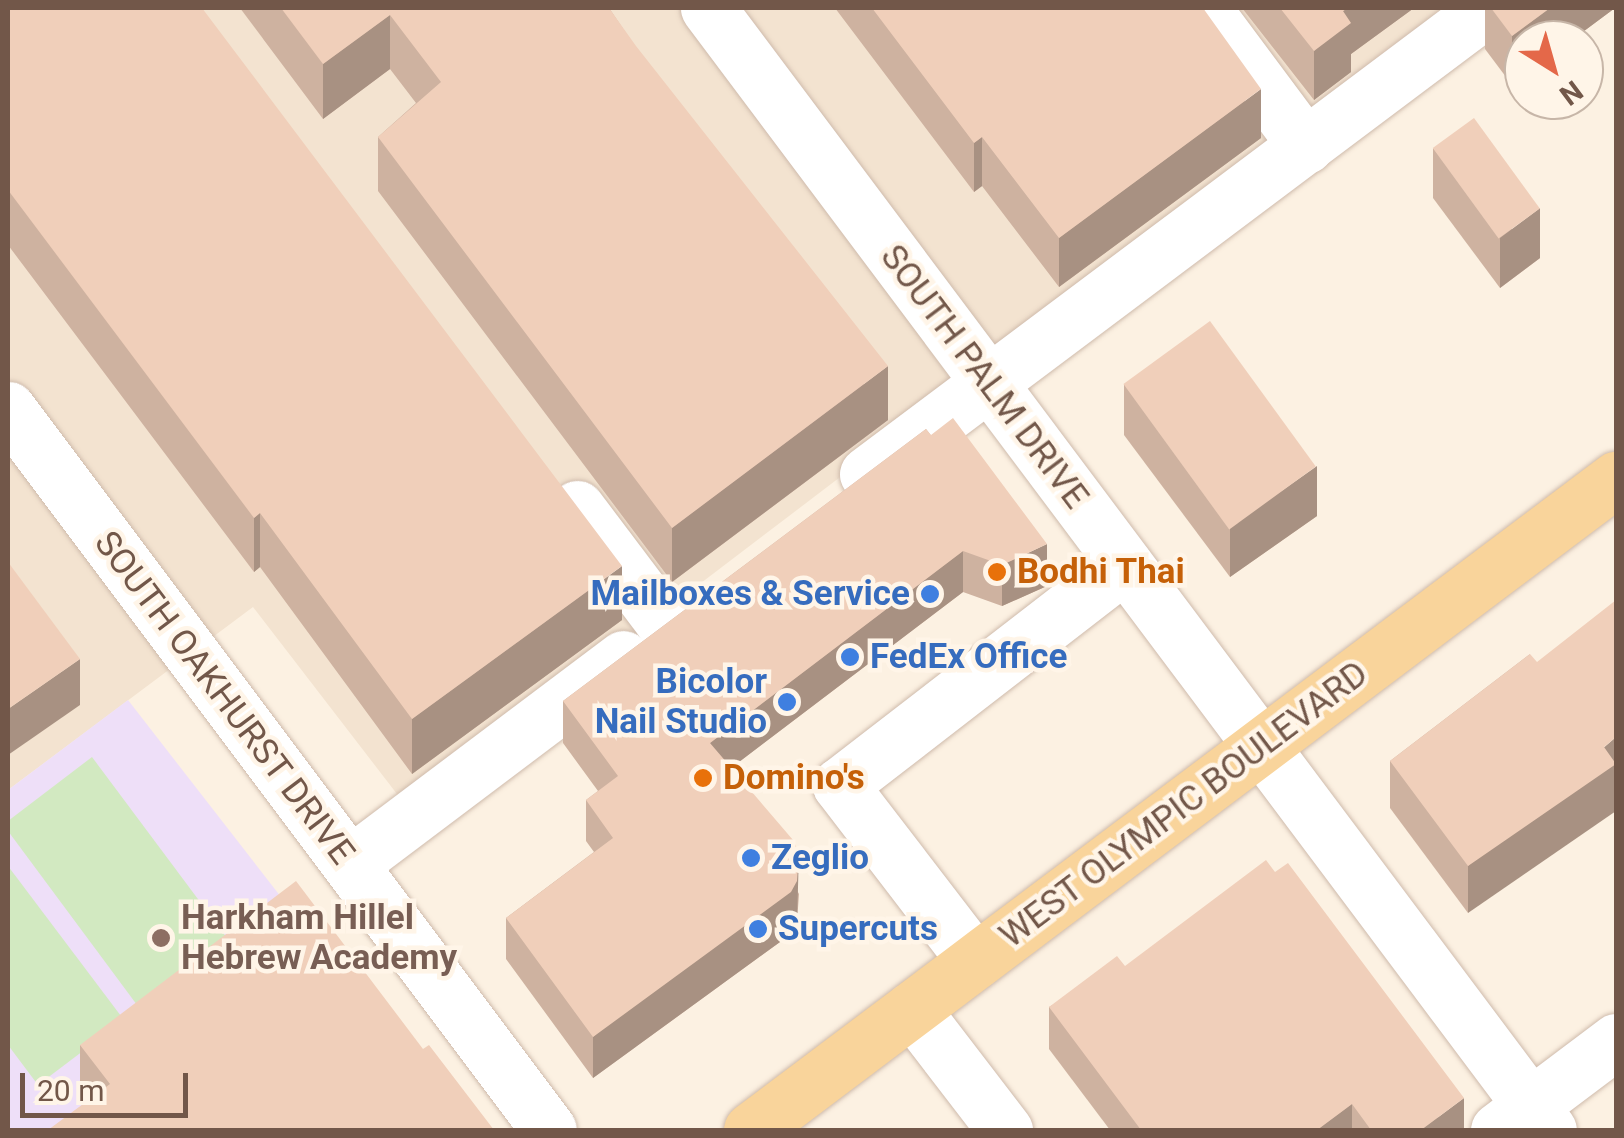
<!DOCTYPE html>
<style>
body{margin:0}
#map{position:relative;width:1624px;height:1138px;overflow:hidden;background:#fcf1e2;font-family:Roboto,sans-serif}
div>[style]{position:absolute}
.residential>*{inset:0;background:#f3e3d0}
.education>*{inset:0;background:#eedff8}
.green>*{inset:0;background:#d2e9c1}
.roads{filter:drop-shadow(0 0 2px #cfbbac) drop-shadow(0 0 2px #cfbbac)}
.minor>*{height:55px;margin:-27.5px;padding:0 27.5px;transform-origin:27.5px;border-radius:27.5px;background:#fff}
.major>*{height:55px;margin:-27.5px;padding:0 27.5px;transform-origin:27.5px;border-radius:27.5px;background:#f9d49b}
.wall>*{inset:0;background:#ceb2a0}
.shaded-wall>*{inset:0;background:#a89182}
.building>*{inset:0;background:#f0cfba;transform-origin:0 0}
.dots>*{width:28px;height:28px;translate:-50% -50%;box-sizing:border-box;border:5px solid #fff5e8;border-radius:50%}
span{translate:-50% -50%;white-space:nowrap;text-align:center;line-height:1.15;-webkit-text-stroke:9px #fff5e8;paint-order:stroke}
.street-label{font-size:35px;color:#725749}
.food-label{font-size:35px;color:#c56008;font-weight:700}
.left{translate:0 -50%;text-align:left}
.shop-label{font-size:35px;color:#366cbe;font-weight:700}
.right{translate:-100% -50%;text-align:right}
.education-label{font-size:35px;color:#785e54;font-weight:700}
.frame{position:absolute;inset:0;border:10px solid #725749;pointer-events:none}
.north{position:absolute;left:1504px;top:20px;width:100px;height:100px;box-sizing:border-box;background:#fff5e8;border:2px solid #c7b6a8;border-radius:50%;rotate:143deg;font-size:28px;font-weight:700;line-height:40px;text-align:center;color:#725749}
.north::after{content:'';display:block;margin:auto;width:35px;height:45px;background:#e46849;clip-path:polygon(50% 0,100% 100%,50% 72%,0 100%)}
.scale{position:absolute;left:20px;top:1073px;width:168px;height:45px;box-sizing:border-box;border:5px solid #725749;border-top:0;padding-left:12px;font-size:30px;line-height:35px;white-space:nowrap;color:#725749;-webkit-text-stroke:8px #fff5e8;paint-order:stroke}
</style>
<div id="map">
<div class="residential">
<div style="clip-path:polygon(8px 8px,1456px 8px,407px 807px,253px 607px,8px 790px)"></div>
</div>
<div class="education">
<div style="clip-path:polygon(128px 700px,462px 1130px,8px 1130px,8px 790px)"></div>
</div>
<div class="green">
<div style="clip-path:polygon(92px 757px,230px 942px,140px 1009px,8px 831px,8px 821px)"></div>
<div style="clip-path:polygon(8px 866px,124px 1020px,38px 1085px,8px 1045px)"></div>
</div>
<div class="roads">
<div class="minor">
<div style="left:708px;top:8px;width:1402px;rotate:53.15deg"></div>
<div style="left:1203px;top:8px;width:172px;rotate:53.3deg"></div>
<div style="left:8px;top:409px;width:901px;rotate:53.12deg"></div>
<div style="left:867px;top:474px;width:776px;rotate:-36.88deg"></div>
<div style="left:577px;top:508px;width:148px;rotate:53deg"></div>
<div style="left:350px;top:864px;width:342px;rotate:-37deg"></div>
<div style="left:975px;top:961px;width:222px;rotate:-127.5deg"></div>
<div style="left:840px;top:785px;width:360px;rotate:-37.7deg"></div>
<div style="left:912px;top:1009px;width:153px;rotate:52.5deg"></div>
<div style="left:1498px;top:1130px;width:148px;rotate:-37deg"></div>
</div>
<div class="major">
<div style="left:751px;top:1130px;width:1083px;rotate:-36.97deg"></div>
</div>
</div>
<div class="wall">
<div style="clip-path:polygon(8px 8px,622px 620px,412px 774px,260px 567px,254px 572px,8px 245px)"></div>
<div style="clip-path:polygon(240px 8px,609px 8px,888px 420px,672px 582px,378px 191px,378px 137px,416px 103px,390px 69px,323px 119px)"></div>
<div style="clip-path:polygon(835px 8px,1203px 8px,1261px 138px,1059px 287px,982px 186px,974px 192px)"></div>
<div style="clip-path:polygon(1242px 8px,1414px 8px,1351px 54px,1351px 72px,1314px 100px)"></div>
<div style="clip-path:polygon(1485px 8px,1615px 8px,1572px 40px,1524px 40px,1524px 76px,1512px 85px,1485px 49px)"></div>
<div style="clip-path:polygon(1433px 148px,1540px 258px,1500px 288px,1433px 198px)"></div>
<div style="clip-path:polygon(1124px 384px,1317px 516px,1230px 577px,1124px 435px)"></div>
<div style="clip-path:polygon(926px 429px,1047px 586px,1002px 606px,963px 592px,731px 768px,799px 894px,797px 922px,791px 934px,593px 1078px,506px 959px,506px 918px,594px 852px,586px 841px,586px 800px,598px 791px,563px 743px,563px 701px)"></div>
<div style="clip-path:polygon(1530px 654px,1468px 913px,1390px 808px,1390px 761px)"></div>
<div style="clip-path:polygon(1125px 966px,1464px 1130px,1110px 1130px,1049px 1049px,1049px 1007px)"></div>
<div style="clip-path:polygon(80px 1045px,423px 1049px,90px 1099px,80px 1086px)"></div>
</div>
<div class="shaded-wall">
<div style="clip-path:polygon(1348px 8px,1414px 8px,1351px 54px,1351px 72px,1314px 100px,1314px 51px,1343px 11px)"></div>
<div style="clip-path:polygon(1550px 8px,1615px 8px,1572px 40px,1524px 40px,1524px 76px,1512px 85px,1512px 36px)"></div>
<div style="clip-path:polygon(390px 15px,390px 69px,323px 119px,323px 64px)"></div>
<div style="clip-path:polygon(1261px 89px,1261px 138px,1059px 287px,1059px 238px)"></div>
<div style="clip-path:polygon(982px 137px,982px 186px,974px 192px,974px 143px)"></div>
<div style="clip-path:polygon(1540px 208px,1540px 258px,1500px 288px,1500px 238px)"></div>
<div style="clip-path:polygon(888px 366px,888px 420px,672px 582px,672px 528px)"></div>
<div style="clip-path:polygon(1317px 466px,1317px 516px,1230px 577px,1230px 527px)"></div>
<div style="clip-path:polygon(260px 513px,260px 567px,254px 572px,254px 518px)"></div>
<div style="clip-path:polygon(1047px 544px,1047px 586px,1002px 606px,1002px 565px)"></div>
<div style="clip-path:polygon(963px 551px,963px 592px,710px 784px,710px 743px)"></div>
<div style="clip-path:polygon(622px 566px,622px 620px,412px 774px,412px 719px)"></div>
<div style="clip-path:polygon(80px 659px,80px 705px,8px 755px,8px 709px)"></div>
<div style="clip-path:polygon(1616px 737px,1616px 811px,1468px 913px,1468px 866px)"></div>
<div style="clip-path:polygon(799px 852px,797px 922px,791px 934px,593px 1078px,593px 1037px)"></div>
<div style="clip-path:polygon(1464px 1098px,1464px 1130px,1421px 1130px)"></div>
<div style="clip-path:polygon(1352px 1104px,1352px 1130px,1317px 1130px)"></div>
</div>
<div class="building">
<div style="clip-path:polygon(8px 8px,202px 8px,622px 566px,412px 719px,260px 513px,254px 518px,8px 190px)"></div>
<div style="clip-path:polygon(281px 8px,609px 8px,636px 46px,888px 366px,672px 528px,378px 137px,441px 82px,390px 15px,323px 64px)"></div>
<div style="clip-path:polygon(872px 8px,1203px 8px,1261px 89px,1059px 238px,982px 137px,974px 143px)"></div>
<div style="clip-path:polygon(1280px 8px,1348px 8px,1343px 11px,1351px 23px,1314px 51px)"></div>
<div style="clip-path:polygon(1491px 8px,1550px 8px,1512px 36px)"></div>
<div style="left:1474px;top:118px;width:112px;height:51px;rotate:54deg"></div>
<div style="left:1210px;top:321px;width:180px;height:107px;rotate:54deg"></div>
<div style="clip-path:polygon(953px 418px,1047px 544px,1002px 565px,963px 551px,710px 743px,793px 840px,799px 852px,797px 881px,791px 892px,593px 1037px,506px 918px,613px 838px,586px 800px,618px 776px,563px 701px,926px 429px,931px 435px)"></div>
<div style="clip-path:polygon(8px 562px,80px 659px,8px 709px)"></div>
<div style="clip-path:polygon(1616px 600px,1616px 737px,1604px 747px,1616px 764px,1468px 866px,1390px 761px,1530px 654px,1537px 662px)"></div>
<div style="clip-path:polygon(1266px 860px,1275px 872px,1288px 863px,1464px 1098px,1421px 1130px,1371px 1130px,1352px 1104px,1317px 1130px,1141px 1130px,1049px 1007px,1117px 956px,1125px 966px)"></div>
<div style="clip-path:polygon(296px 881px,423px 1049px,429px 1045px,494px 1130px,48px 1130px,110px 1084px,80px 1045px)"></div>
</div>
<div class="dots">
<div style="left:997px;top:572px;background:#e8710a"></div>
<div style="left:930px;top:594px;background:#3f7fe0"></div>
<div style="left:850px;top:657px;background:#3f7fe0"></div>
<div style="left:787px;top:702px;background:#3f7fe0"></div>
<div style="left:703px;top:778px;background:#e8710a"></div>
<div style="left:751px;top:858px;background:#3f7fe0"></div>
<div style="left:758px;top:929px;background:#3f7fe0"></div>
<div style="left:161px;top:938px;background:#8d6e63"></div>
</div>
<div class="street-label">
<span style="left:984px;top:377px;rotate:53deg">SOUTH PALM DRIVE</span>
<span style="left:224px;top:698px;rotate:53deg">SOUTH OAKHURST DRIVE</span>
<span style="left:1184px;top:805px;rotate:-37deg">WEST OLYMPIC BOULEVARD</span>
</div>
<div class="food-label">
<span class="left" style="left:1017px;top:572px">Bodhi Thai</span>
<span class="left" style="left:723px;top:778px">Domino's</span>
</div>
<div class="shop-label">
<span class="right" style="left:910px;top:594px">Mailboxes &amp; Service</span>
<span class="left" style="left:870px;top:657px">FedEx Office</span>
<span class="right" style="left:767px;top:702px">Bicolor<br>Nail Studio</span>
<span class="left" style="left:771px;top:858px">Zeglio</span>
<span class="left" style="left:778px;top:929px">Supercuts</span>
</div>
<div class="education-label">
<span class="left" style="left:181px;top:938px">Harkham Hillel<br>Hebrew Academy</span>
</div>
<div class="frame"></div>
<div class="north">N</div>
<div class="scale">20 m</div>
</div>
